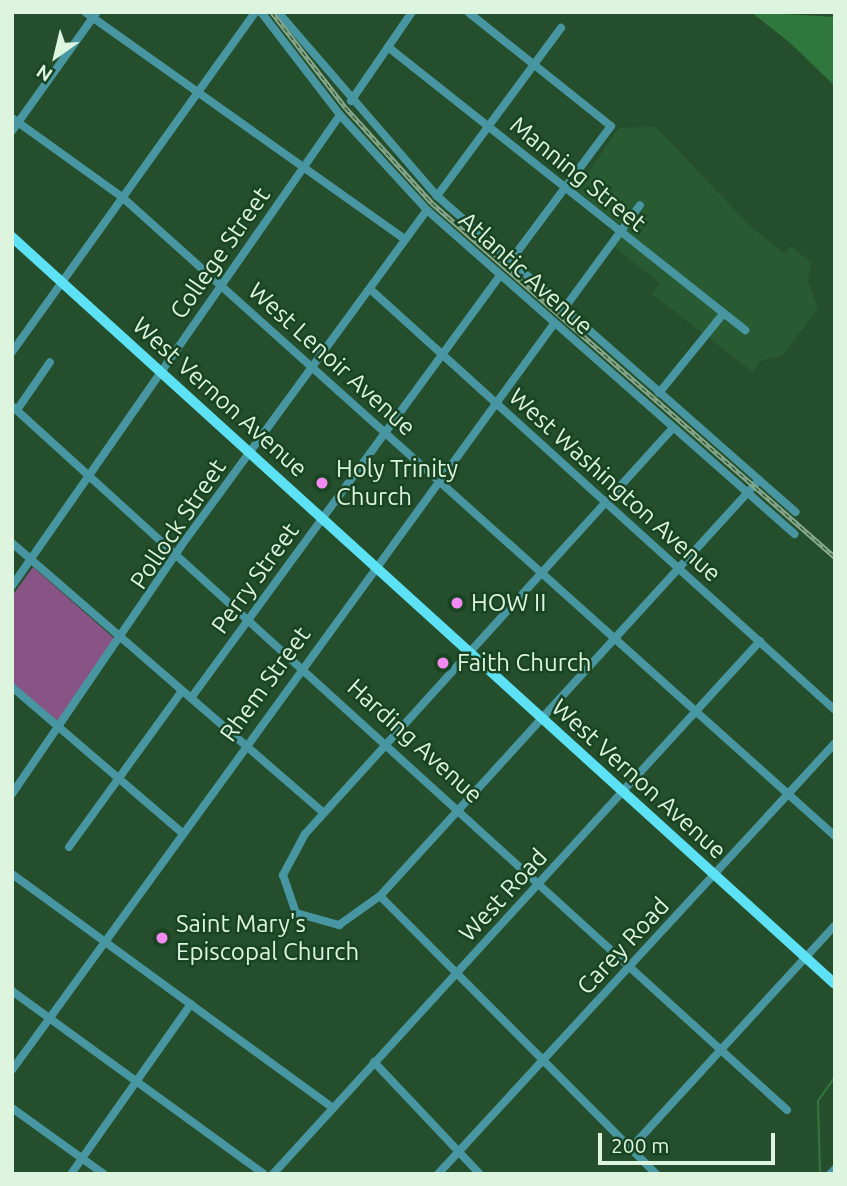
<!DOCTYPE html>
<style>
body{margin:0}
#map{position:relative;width:847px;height:1186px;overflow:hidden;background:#254f2c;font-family:Ubuntu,sans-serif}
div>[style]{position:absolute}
.built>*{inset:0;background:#295b32}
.green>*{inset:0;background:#885486}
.water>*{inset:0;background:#30773e}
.stream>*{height:2px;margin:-1px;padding:0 1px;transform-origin:1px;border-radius:1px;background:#30773e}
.minor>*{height:8px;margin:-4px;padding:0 4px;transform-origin:4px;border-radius:4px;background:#4896a1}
.major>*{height:10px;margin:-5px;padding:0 5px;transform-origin:5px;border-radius:5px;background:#5ce2f4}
.rail>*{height:4.5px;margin-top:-2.25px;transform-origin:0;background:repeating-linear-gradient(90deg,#194421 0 5px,#89a98d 0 10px);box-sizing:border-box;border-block:2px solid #89a98d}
.dots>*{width:19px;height:19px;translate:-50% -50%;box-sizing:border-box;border:4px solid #194421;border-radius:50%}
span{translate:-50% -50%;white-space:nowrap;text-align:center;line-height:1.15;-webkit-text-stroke:5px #194421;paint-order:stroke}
.street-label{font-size:24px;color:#ddf4df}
.poi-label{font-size:24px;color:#ddf4df}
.left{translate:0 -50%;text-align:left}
.frame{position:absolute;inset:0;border:14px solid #ddf4df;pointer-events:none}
.north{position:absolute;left:21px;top:21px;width:70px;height:70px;-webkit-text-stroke:5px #194421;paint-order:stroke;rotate:214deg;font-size:19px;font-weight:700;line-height:28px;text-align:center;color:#ddf4df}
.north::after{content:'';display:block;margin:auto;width:24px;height:32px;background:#ddf4df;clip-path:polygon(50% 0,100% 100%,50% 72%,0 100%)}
.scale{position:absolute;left:598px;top:1133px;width:177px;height:32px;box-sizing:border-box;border:4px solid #ddf4df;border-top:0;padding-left:9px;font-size:21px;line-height:24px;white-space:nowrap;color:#ddf4df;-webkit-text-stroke:5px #194421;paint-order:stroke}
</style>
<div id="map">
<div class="built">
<div style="clip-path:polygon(656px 127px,749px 225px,785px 254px,791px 246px,811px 263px,808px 281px,818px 309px,782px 356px,760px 361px,753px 372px,652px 294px,660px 283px,613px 246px,621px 225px,576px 190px,619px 128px)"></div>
</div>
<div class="green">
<div style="clip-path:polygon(33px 567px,116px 640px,58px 722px,12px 682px,12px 596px)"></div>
</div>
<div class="water">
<div style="clip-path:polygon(751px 12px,835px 17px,835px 86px,789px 42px)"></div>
</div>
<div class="stream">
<div style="left:820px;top:1174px;width:73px;rotate:-91.6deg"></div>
<div style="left:818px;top:1101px;width:29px;rotate:-55deg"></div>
</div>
<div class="minor">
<div style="left:85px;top:12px;width:392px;rotate:35.4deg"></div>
<div style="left:261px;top:12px;width:130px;rotate:52.5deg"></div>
<div style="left:340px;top:115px;width:129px;rotate:47.5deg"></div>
<div style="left:427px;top:210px;width:490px;rotate:41.4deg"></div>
<div style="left:278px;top:12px;width:243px;rotate:49.2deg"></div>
<div style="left:437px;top:196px;width:478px;rotate:41.4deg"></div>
<div style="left:468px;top:12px;width:183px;rotate:38.6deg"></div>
<div style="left:611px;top:126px;width:171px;rotate:126.7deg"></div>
<div style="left:388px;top:47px;width:456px;rotate:38.4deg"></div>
<div style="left:351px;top:101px;width:108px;rotate:-55.6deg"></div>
<div style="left:12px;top:118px;width:135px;rotate:35.7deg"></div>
<div style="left:122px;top:197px;width:957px;rotate:41.87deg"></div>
<div style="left:12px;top:131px;width:146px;rotate:-54.5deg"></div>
<div style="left:437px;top:196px;width:209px;rotate:-53.6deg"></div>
<div style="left:370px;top:289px;width:627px;rotate:42.16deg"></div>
<div style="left:563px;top:310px;width:130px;rotate:-53.7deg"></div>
<div style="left:12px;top:352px;width:418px;rotate:-54.4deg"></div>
<div style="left:659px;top:393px;width:102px;rotate:-51deg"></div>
<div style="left:12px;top:406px;width:1047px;rotate:42.25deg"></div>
<div style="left:17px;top:410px;width:58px;rotate:-55.5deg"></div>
<div style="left:672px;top:429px;width:547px;rotate:132.18deg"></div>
<div style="left:305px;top:834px;width:47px;rotate:118.2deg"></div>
<div style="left:283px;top:875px;width:40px;rotate:71.1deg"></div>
<div style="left:296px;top:913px;width:45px;rotate:15.6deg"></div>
<div style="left:339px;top:925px;width:50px;rotate:-35.3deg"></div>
<div style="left:380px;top:896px;width:563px;rotate:-47.66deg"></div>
<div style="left:12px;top:543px;width:411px;rotate:40.9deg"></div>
<div style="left:12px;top:586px;width:574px;rotate:-55.15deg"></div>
<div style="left:12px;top:687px;width:223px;rotate:40.6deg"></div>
<div style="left:191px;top:698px;width:522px;rotate:-53.81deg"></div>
<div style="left:12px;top:794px;width:300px;rotate:-55.7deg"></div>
<div style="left:181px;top:546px;width:416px;rotate:-53.8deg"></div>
<div style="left:69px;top:847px;width:193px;rotate:-54.1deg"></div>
<div style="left:12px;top:874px;width:396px;rotate:36.1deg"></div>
<div style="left:380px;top:896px;width:392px;rotate:45.2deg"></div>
<div style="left:12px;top:991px;width:311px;rotate:36deg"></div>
<div style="left:374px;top:1062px;width:154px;rotate:46.6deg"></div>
<div style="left:12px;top:1070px;width:921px;rotate:-54.01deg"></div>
<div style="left:12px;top:1108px;width:113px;rotate:35.7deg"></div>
<div style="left:630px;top:1149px;width:304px;rotate:-47.5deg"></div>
<div style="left:71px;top:1174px;width:208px;rotate:-54.8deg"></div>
<div style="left:273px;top:1174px;width:722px;rotate:-47.58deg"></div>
<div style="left:438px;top:1174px;width:586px;rotate:-47.35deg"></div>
<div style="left:830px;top:1174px;width:7px;rotate:-45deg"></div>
</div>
<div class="major">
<div style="left:12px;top:237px;width:1111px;rotate:42.23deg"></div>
</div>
<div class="rail">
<div style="left:272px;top:12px;width:121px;rotate:52.4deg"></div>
<div style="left:346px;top:108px;width:128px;rotate:47.8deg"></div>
<div style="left:432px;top:203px;width:536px;rotate:41.3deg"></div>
</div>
<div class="dots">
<div style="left:322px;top:483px;background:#f38af1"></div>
<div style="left:457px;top:603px;background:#f38af1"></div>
<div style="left:443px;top:663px;background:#f38af1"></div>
<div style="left:162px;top:938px;background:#f38af1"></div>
</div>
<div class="street-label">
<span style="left:578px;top:174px;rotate:39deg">Manning Street</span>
<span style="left:220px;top:253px;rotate:-55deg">College Street</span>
<span style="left:526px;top:273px;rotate:42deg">Atlantic Avenue</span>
<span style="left:332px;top:359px;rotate:42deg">West Lenoir Avenue</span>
<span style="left:220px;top:397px;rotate:42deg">West Vernon Avenue</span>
<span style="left:615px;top:485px;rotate:42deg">West Washington Avenue</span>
<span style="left:178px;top:524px;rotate:-56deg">Pollock Street</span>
<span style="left:255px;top:578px;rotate:-54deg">Perry Street</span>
<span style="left:265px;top:684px;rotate:-54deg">Rhem Street</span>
<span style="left:415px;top:741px;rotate:42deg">Harding Avenue</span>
<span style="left:639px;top:779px;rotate:42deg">West Vernon Avenue</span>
<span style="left:503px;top:895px;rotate:-47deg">West Road</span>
<span style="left:623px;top:946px;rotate:-47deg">Carey Road</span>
</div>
<div class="poi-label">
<span class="left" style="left:336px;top:483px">Holy Trinity<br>Church</span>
<span class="left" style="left:471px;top:603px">HOW II</span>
<span class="left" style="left:457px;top:663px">Faith Church</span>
<span class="left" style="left:176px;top:938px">Saint Mary's<br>Episcopal Church</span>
</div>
<div class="frame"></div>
<div class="north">N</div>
<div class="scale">200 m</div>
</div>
